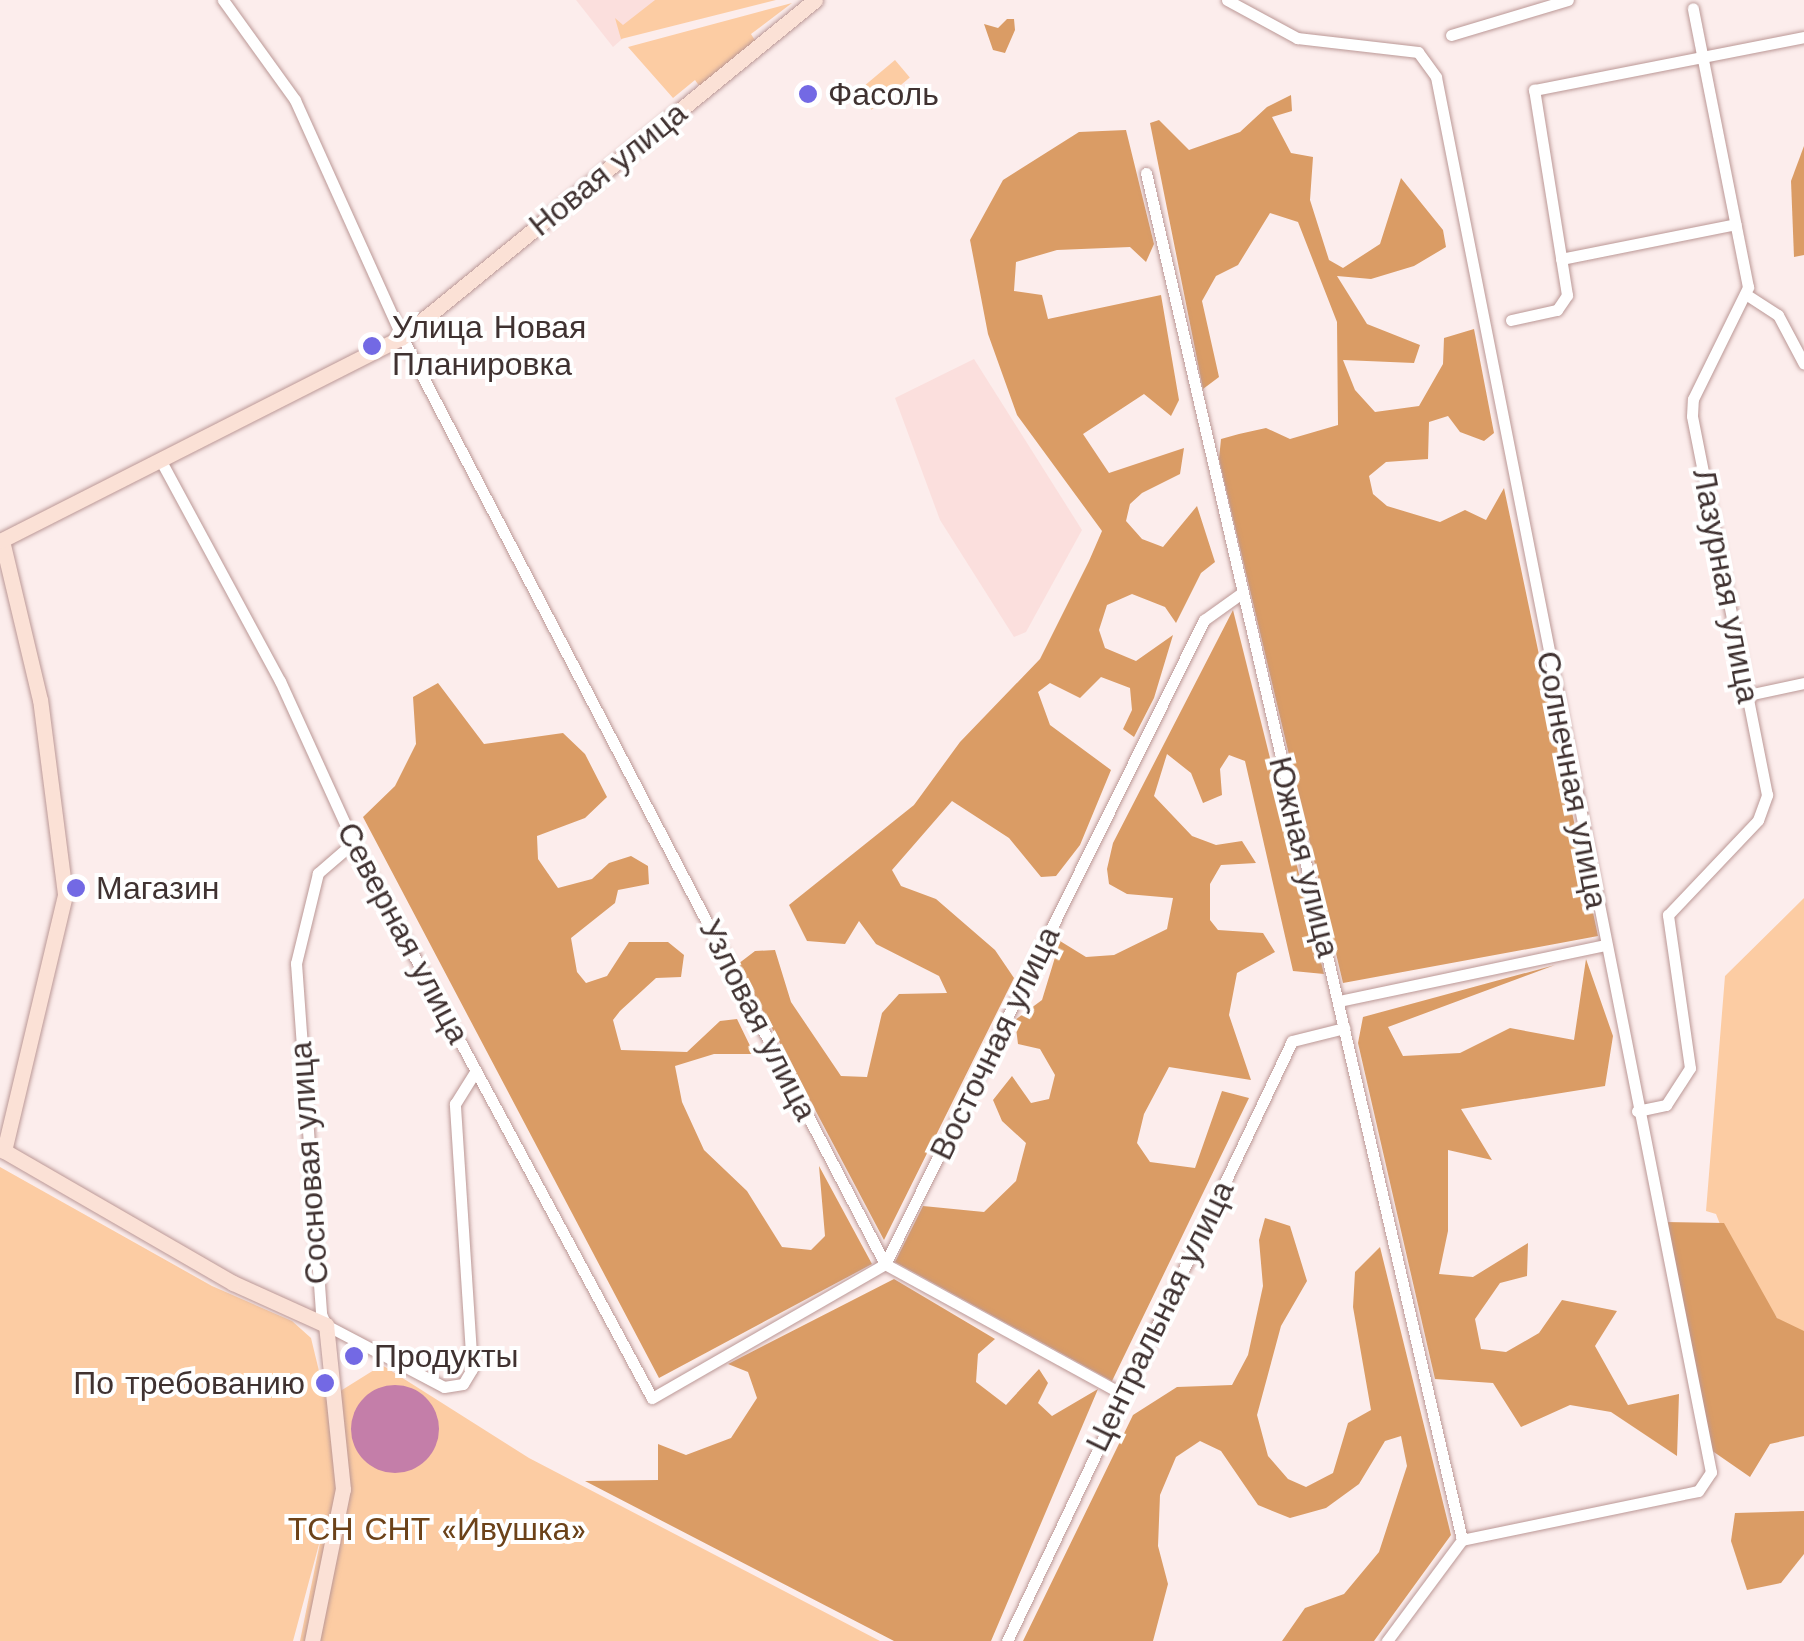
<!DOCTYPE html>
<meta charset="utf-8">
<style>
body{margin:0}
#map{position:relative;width:1804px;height:1641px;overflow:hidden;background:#fcedec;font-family:"Work Sans",sans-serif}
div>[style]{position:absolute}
.built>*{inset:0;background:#fbdfdd}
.green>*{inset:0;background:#fccca3;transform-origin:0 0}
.forest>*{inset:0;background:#da9c65}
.water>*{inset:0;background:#c47ea9}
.round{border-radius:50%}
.roads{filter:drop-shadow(0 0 2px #bb9896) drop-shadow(0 0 2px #bb9896)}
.street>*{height:11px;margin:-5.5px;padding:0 5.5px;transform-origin:5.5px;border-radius:5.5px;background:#fff}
.secondary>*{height:15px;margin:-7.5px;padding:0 7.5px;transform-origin:7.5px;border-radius:7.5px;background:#fbe1d6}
.dots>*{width:28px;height:28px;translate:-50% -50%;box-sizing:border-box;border:5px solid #fff;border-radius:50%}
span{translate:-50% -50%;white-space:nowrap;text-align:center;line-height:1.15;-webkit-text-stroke:8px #fff;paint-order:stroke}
.poi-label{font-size:32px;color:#403231}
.left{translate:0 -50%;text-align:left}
.right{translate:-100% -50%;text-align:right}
.street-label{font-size:32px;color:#403231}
.park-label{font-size:32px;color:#6c4219}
</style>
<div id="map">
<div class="built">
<div style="clip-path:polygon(576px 0,667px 0,613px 47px)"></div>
<div style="clip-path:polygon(974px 359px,1082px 530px,1026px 632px,1014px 637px,940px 520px,895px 398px)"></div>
</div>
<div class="green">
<div style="clip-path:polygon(655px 0,776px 0,621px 39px,615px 18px,623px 25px)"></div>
<div style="clip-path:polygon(792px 3px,751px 34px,756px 42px,700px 87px,695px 80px,673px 98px,628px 47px)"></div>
<div style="left:895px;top:60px;width:23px;height:50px;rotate:50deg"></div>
<div style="clip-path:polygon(1804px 898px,1804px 1340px,1789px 1333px,1736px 1265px,1716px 1214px,1706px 1211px,1725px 976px)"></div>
<div style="clip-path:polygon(0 1167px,212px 1286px,292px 1321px,311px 1338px,326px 1400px,382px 1365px,529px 1458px,880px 1641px,300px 1641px,322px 1533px,293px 1641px,0 1641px)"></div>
</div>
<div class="forest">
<div style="clip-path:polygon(1007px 19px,1014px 19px,1015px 30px,1005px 53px,993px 50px,984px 24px,998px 28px)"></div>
<div style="clip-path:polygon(1291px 95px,1292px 111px,1272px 117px,1291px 153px,1313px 157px,1310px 200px,1329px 260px,1343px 268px,1380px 244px,1401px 178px,1443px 230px,1446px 247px,1414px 266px,1371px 279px,1337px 276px,1367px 324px,1420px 345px,1414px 363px,1343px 360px,1355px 390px,1375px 412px,1419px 406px,1443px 364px,1444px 338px,1474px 329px,1494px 433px,1484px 441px,1460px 432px,1448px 416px,1429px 422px,1428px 459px,1386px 462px,1369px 476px,1373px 494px,1387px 506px,1440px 522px,1465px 510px,1486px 520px,1504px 488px,1598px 936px,1343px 983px,1219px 459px,1221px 439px,1239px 434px,1266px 428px,1290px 439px,1338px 425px,1337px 322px,1298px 222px,1270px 213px,1238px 265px,1216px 276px,1202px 301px,1219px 377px,1203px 389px,1150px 123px,1159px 120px,1189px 150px,1240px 132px,1267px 107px)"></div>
<div style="clip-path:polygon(1126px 130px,1154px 244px,1146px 262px,1130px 247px,1057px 250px,1016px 262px,1014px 291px,1042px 295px,1048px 319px,1161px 295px,1179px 400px,1171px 416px,1144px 394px,1083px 434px,1109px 473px,1184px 448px,1180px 474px,1142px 493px,1130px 504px,1126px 521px,1142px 539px,1163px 547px,1197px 506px,1215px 562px,1201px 573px,1176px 623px,1165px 607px,1132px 594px,1107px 605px,1099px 630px,1105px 648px,1136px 661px,1173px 635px,1154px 698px,1134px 737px,1123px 729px,1132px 710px,1130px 688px,1101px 677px,1080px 698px,1050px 683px,1038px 692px,1050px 725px,1111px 770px,1080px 845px,1056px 876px,1041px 877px,1009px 838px,952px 801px,892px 870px,901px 886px,936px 899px,995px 950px,1014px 978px,884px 1240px,738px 964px,755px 951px,775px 950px,791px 1002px,841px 1076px,867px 1077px,882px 1013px,899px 994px,947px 993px,939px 976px,876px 944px,859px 921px,845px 944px,807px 941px,789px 905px,914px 805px,960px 742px,1040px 659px,1089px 561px,1102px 531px,1017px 415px,988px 334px,970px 240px,1003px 180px,1079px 132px)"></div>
<div style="clip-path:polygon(1804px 146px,1804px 255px,1794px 257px,1791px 181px)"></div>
<div style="clip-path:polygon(1233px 610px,1324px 974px,1293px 971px,1245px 761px,1229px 755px,1220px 769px,1222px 795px,1203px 803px,1191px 773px,1167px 754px,1154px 796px,1192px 836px,1216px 845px,1242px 841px,1256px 863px,1221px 865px,1210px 884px,1210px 920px,1218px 930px,1263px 933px,1275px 952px,1237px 973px,1229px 1015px,1251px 1080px,1169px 1067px,1144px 1114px,1137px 1143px,1150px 1162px,1195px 1168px,1222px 1091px,1249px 1098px,1112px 1381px,895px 1262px,923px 1206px,984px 1212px,1016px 1181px,1026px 1143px,1002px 1121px,993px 1100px,1012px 1076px,1031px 1103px,1049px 1099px,1055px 1075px,1040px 1049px,1018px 1044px,1015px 1020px,1042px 1000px,1060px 941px,1086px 957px,1114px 955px,1167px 929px,1173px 898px,1127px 894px,1109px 884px,1107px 869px,1113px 843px)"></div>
<div style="clip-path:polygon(438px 683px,484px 744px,563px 733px,585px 754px,607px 797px,585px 818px,537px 836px,538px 859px,558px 888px,592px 879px,609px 863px,631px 856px,648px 866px,649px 884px,618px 890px,615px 903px,571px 938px,577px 972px,586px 983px,607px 976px,629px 942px,668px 942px,684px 955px,681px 977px,656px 978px,620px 1011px,613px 1020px,621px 1050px,687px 1052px,720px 1021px,737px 1019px,754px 1054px,714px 1054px,675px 1066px,682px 1102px,704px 1150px,747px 1191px,782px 1247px,811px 1250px,825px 1236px,819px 1166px,872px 1264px,659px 1378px,363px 817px,395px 786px,416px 744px,413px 697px)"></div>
<div style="clip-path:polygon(1586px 959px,1613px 1036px,1605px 1086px,1461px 1109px,1492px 1160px,1448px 1150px,1448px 1231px,1439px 1274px,1473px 1277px,1528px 1243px,1527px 1276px,1500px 1283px,1475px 1319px,1481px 1349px,1506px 1352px,1539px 1333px,1562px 1300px,1617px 1311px,1595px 1346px,1628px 1405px,1679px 1394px,1677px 1456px,1611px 1412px,1570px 1405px,1521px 1427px,1493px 1383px,1435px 1379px,1358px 1043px,1363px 1017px,1555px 965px,1388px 1027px,1403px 1056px,1460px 1053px,1510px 1028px,1574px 1040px)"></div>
<div style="clip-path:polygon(1265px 1218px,1290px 1226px,1307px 1281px,1281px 1326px,1257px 1415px,1268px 1456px,1288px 1479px,1306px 1487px,1333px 1473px,1348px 1423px,1371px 1410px,1353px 1307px,1355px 1272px,1380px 1247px,1451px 1535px,1374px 1641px,1282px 1641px,1305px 1608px,1344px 1594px,1379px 1552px,1407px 1466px,1401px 1436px,1385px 1441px,1359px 1484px,1326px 1508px,1290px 1518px,1258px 1505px,1221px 1451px,1200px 1441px,1176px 1457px,1160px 1495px,1158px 1546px,1168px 1584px,1153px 1641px,1023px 1641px,1133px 1415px,1177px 1387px,1232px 1385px,1248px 1355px,1263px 1286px,1259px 1240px)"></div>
<div style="clip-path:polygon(1665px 1222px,1724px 1223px,1777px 1318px,1804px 1331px,1804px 1436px,1770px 1444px,1750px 1477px,1711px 1450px)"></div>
<div style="clip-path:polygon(894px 1279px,995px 1339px,978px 1354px,976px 1382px,1006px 1405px,1039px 1369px,1048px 1383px,1038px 1403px,1052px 1416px,1098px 1389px,991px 1641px,894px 1641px,585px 1481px,658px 1480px,658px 1444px,686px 1455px,731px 1438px,757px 1398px,748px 1372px,728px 1364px)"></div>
<div style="clip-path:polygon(1804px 1511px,1804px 1554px,1781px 1583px,1747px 1590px,1731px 1541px,1735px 1513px)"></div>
</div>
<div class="water">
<div class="round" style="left:351px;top:1385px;width:88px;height:88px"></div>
</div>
<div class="roads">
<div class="street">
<div style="left:223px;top:0;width:123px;rotate:54.2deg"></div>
<div style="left:295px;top:100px;width:260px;rotate:65.7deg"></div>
<div style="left:402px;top:337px;width:1045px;rotate:62.48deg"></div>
<div style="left:885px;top:1264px;width:270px;rotate:28.7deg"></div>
<div style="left:1227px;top:0;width:80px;rotate:28.5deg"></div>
<div style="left:1297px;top:38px;width:122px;rotate:6.6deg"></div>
<div style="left:1418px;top:52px;width:31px;rotate:54deg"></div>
<div style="left:1436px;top:77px;width:1422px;rotate:78.85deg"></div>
<div style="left:1711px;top:1472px;width:23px;rotate:124deg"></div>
<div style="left:1698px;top:1491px;width:241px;rotate:168.3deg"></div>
<div style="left:1462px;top:1540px;width:126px;rotate:126.6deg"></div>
<div style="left:1451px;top:35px;width:122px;rotate:-16.7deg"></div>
<div style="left:1146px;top:173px;width:1403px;rotate:76.98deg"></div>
<div style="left:1561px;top:259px;width:178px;rotate:-11.3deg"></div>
<div style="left:1747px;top:295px;width:37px;rotate:33deg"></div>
<div style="left:1778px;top:315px;width:55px;rotate:62deg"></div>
<div style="left:1511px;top:320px;width:47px;rotate:-12.3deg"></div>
<div style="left:1557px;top:310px;width:18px;rotate:-56deg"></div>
<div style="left:1567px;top:295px;width:208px;rotate:-99.1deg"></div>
<div style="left:1534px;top:90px;width:275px;rotate:-11.1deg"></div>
<div style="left:162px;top:463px;width:248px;rotate:61.6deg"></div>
<div style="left:280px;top:681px;width:186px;rotate:65.5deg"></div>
<div style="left:357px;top:850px;width:622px;rotate:61.71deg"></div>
<div style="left:652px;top:1398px;width:269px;rotate:-29.9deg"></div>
<div style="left:885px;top:1264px;width:719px;rotate:-63.65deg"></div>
<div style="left:1204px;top:620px;width:43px;rotate:-35.5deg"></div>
<div style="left:1748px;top:695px;width:57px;rotate:-12.1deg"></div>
<div style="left:354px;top:842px;width:48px;rotate:139.3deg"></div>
<div style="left:318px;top:873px;width:93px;rotate:103.7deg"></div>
<div style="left:296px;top:963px;width:352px;rotate:85.9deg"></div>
<div style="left:321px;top:1314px;width:12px;rotate:66deg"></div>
<div style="left:326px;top:1325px;width:133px;rotate:27.7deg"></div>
<div style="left:444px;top:1387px;width:19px;rotate:-9deg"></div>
<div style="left:463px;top:1384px;width:17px;rotate:-59deg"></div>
<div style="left:472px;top:1369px;width:266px;rotate:-93.7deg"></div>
<div style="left:455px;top:1104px;width:39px;rotate:-58deg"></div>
<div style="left:1339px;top:1001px;width:272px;rotate:-11.9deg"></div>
<div style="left:1637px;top:1111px;width:30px;rotate:-12deg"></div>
<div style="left:1666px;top:1105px;width:44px;rotate:-57deg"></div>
<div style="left:1690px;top:1068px;width:155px;rotate:-98.2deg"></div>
<div style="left:1668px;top:915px;width:131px;rotate:-46.5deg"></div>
<div style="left:1758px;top:820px;width:27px;rotate:-70deg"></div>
<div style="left:1767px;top:795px;width:386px;rotate:-101.2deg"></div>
<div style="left:1692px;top:416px;width:17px;rotate:-87deg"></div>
<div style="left:1693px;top:399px;width:125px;rotate:-63.8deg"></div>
<div style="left:1748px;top:287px;width:284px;rotate:-101.2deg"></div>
<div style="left:1007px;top:1641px;width:664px;rotate:-64.59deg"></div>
<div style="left:1292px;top:1041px;width:54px;rotate:-14deg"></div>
</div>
<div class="secondary">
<div style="left:312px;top:1641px;width:155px;rotate:-78.5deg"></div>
<div style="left:343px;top:1489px;width:165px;rotate:-95.9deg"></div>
<div style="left:326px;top:1325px;width:102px;rotate:-155.7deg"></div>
<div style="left:233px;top:1283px;width:264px;rotate:-150deg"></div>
<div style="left:4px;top:1151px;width:264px;rotate:-76.6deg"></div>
<div style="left:65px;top:894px;width:196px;rotate:-97.3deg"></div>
<div style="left:40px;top:700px;width:164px;rotate:-103.4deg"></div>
<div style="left:2px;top:540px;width:449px;rotate:-26.9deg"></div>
<div style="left:402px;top:337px;width:533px;rotate:-39.21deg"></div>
</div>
</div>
<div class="dots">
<div style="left:808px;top:94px;background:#7369e4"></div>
<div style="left:372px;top:346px;background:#7369e4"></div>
<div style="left:76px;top:888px;background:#7369e4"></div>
<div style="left:354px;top:1356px;background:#7369e4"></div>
<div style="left:325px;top:1383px;background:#7369e4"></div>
</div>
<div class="poi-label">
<span class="left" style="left:828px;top:94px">Фасоль</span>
<span class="left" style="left:392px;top:346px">Улица Новая<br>Планировка</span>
<span class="left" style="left:96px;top:888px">Магазин</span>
<span class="left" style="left:374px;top:1356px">Продукты</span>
<span class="right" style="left:305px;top:1383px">По требованию</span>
</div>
<div class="street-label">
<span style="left:608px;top:169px;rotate:-39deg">Новая улица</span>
<span style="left:1726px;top:586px;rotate:79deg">Лазурная улица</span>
<span style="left:1572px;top:780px;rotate:79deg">Солнечная улица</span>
<span style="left:1304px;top:857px;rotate:76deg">Южная улица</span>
<span style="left:403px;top:933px;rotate:62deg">Северная улица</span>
<span style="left:758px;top:1020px;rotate:63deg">Узловая улица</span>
<span style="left:995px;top:1043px;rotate:-64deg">Восточная улица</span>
<span style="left:309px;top:1163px;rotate:-94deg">Сосновая улица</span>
<span style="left:1160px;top:1316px;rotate:-64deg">Центральная улица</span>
</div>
<div class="park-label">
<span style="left:437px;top:1529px">ТСН СНТ «Ивушка»</span>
</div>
</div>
